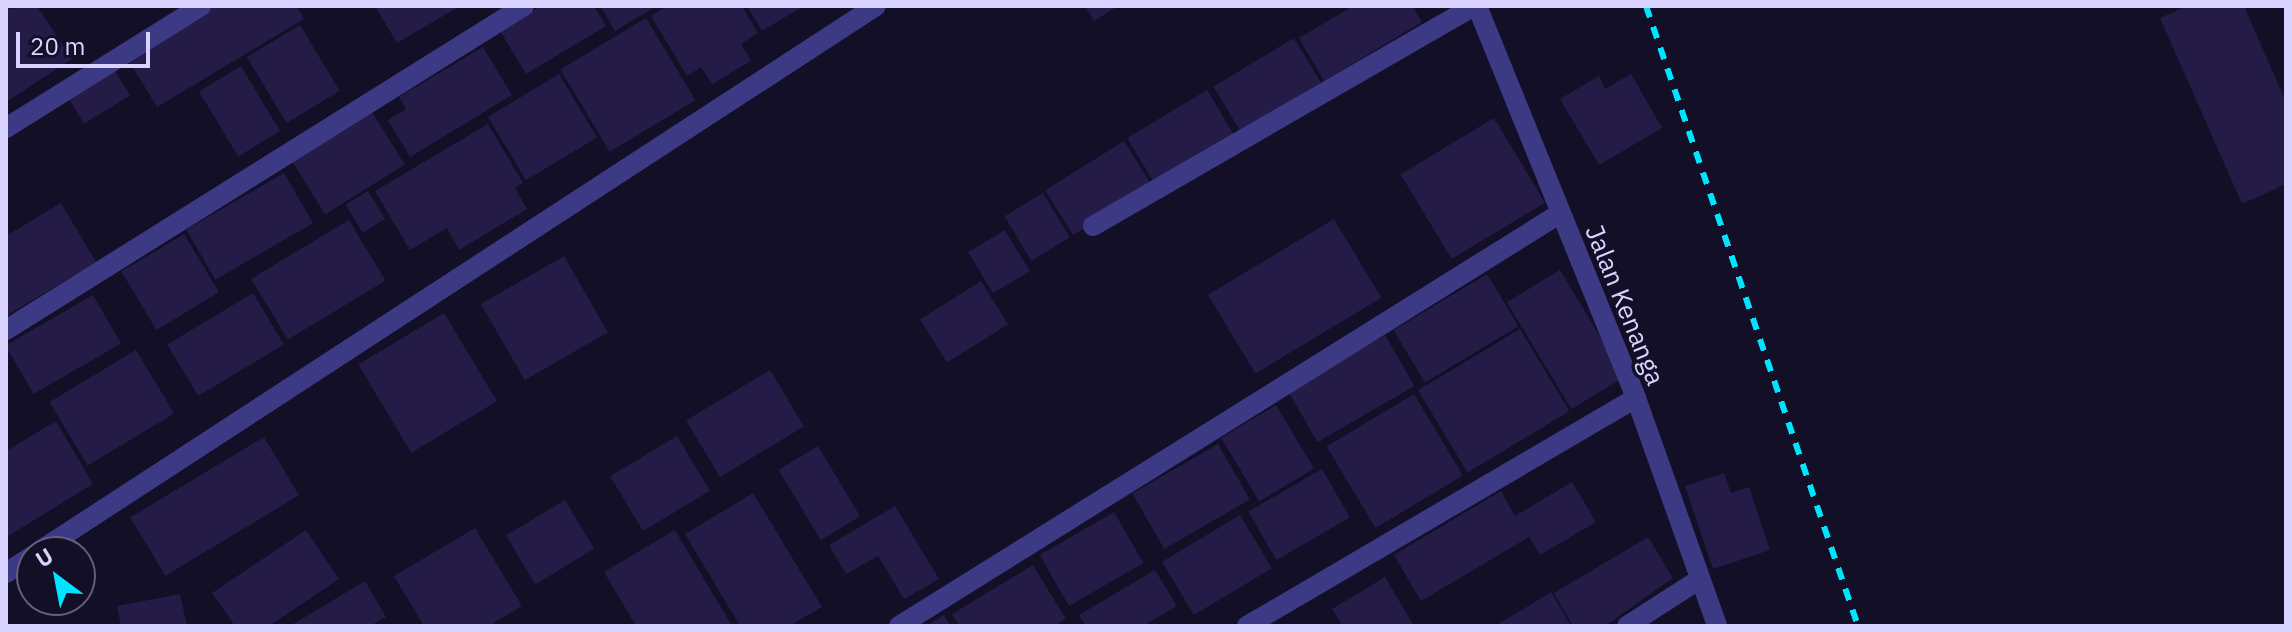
<!DOCTYPE html>
<style>
body{margin:0}
#map{position:relative;width:2292px;height:632px;overflow:hidden;background:#130f26;font-family:"IBM Plex Sans",sans-serif}
div>[style]{position:absolute}
.building>*{inset:0;background:#241b47;transform-origin:0 0}
.street>*{height:20px;margin:-10px;padding:0 10px;transform-origin:10px;border-radius:10px;background:#3d3a85}
.rail>*{height:6px;margin-top:-3px;transform-origin:0;background:repeating-linear-gradient(90deg,#00e5ff 0 12px,transparent 0 22px)}
span{translate:-50% -50%;white-space:nowrap;text-align:center;line-height:1.15;-webkit-text-stroke:7px #130f26;paint-order:stroke}
.street-label{font-size:26px;color:#d9d4ff}
.frame{position:absolute;inset:0;border:8px solid #d9d4ff;pointer-events:none}
.north{position:absolute;left:16px;top:536px;width:80px;height:80px;box-sizing:border-box;background:#130f26;border:2px solid #625e7d;border-radius:50%;rotate:328deg;font-size:22px;font-weight:700;line-height:32px;text-align:center;color:#d9d4ff}
.north::after{content:'';display:block;margin:auto;width:28px;height:36px;background:#00e5ff;clip-path:polygon(50% 0,100% 100%,50% 72%,0 100%)}
.scale{position:absolute;left:16px;top:32px;width:134px;height:36px;box-sizing:border-box;border:4px solid #d9d4ff;border-top:0;padding-left:10px;font-size:24px;line-height:28px;white-space:nowrap;color:#d9d4ff;-webkit-text-stroke:6px #130f26;paint-order:stroke}
</style>
<div id="map">
<div class="building">
<div style="clip-path:polygon(37px 6px,72px 59px,6px 102px,6px 9px)"></div>
<div style="clip-path:polygon(210px 6px,296px 6px,304px 19px,157px 107px,126px 56px)"></div>
<div style="clip-path:polygon(375px 6px,460px 6px,397px 43px)"></div>
<div style="clip-path:polygon(541px 6px,594px 6px,606px 26px,526px 74px,500px 31px)"></div>
<div style="clip-path:polygon(600px 6px,657px 6px,615px 31px)"></div>
<div style="clip-path:polygon(667px 6px,742px 6px,758px 33px,741px 44px,751px 61px,712px 84px,701px 67px,687px 76px,651px 16px)"></div>
<div style="clip-path:polygon(747px 6px,804px 6px,762px 31px)"></div>
<div style="clip-path:polygon(1085px 6px,1118px 6px,1094px 21px)"></div>
<div style="clip-path:polygon(1353px 6px,1412px 6px,1422px 22px,1324px 81px,1299px 38px)"></div>
<div style="clip-path:polygon(2187px 6px,2244px 6px,2286px 102px,2286px 184px,2242px 204px,2160px 18px)"></div>
<div style="left:646px;top:18px;width:96px;height:100px;rotate:59deg"></div>
<div style="left:300px;top:25px;width:77px;height:62px;rotate:59deg"></div>
<div style="left:1294px;top:38px;width:52px;height:94px;rotate:59deg"></div>
<div style="clip-path:polygon(483px 47px,512px 95px,410px 157px,388px 120px,406px 109px,399px 97px)"></div>
<div style="left:111px;top:64px;width:37px;height:54px;rotate:59deg"></div>
<div style="left:241px;top:66px;width:76px;height:49px;rotate:59deg"></div>
<div style="left:559px;top:74px;width:74px;height:83px;rotate:59deg"></div>
<div style="clip-path:polygon(1631px 74px,1662px 128px,1599px 165px,1560px 99px,1599px 76px,1605px 89px)"></div>
<div style="left:1207px;top:90px;width:54px;height:93px;rotate:59deg"></div>
<div style="left:372px;top:112px;width:62px;height:94px;rotate:58deg"></div>
<div style="left:1494px;top:118px;width:99px;height:109px;rotate:59deg"></div>
<div style="clip-path:polygon(488px 124px,523px 183px,515px 188px,527px 209px,459px 250px,447px 228px,410px 250px,375px 191px)"></div>
<div style="left:1124px;top:141px;width:53px;height:93px;rotate:58deg"></div>
<div style="left:284px;top:173px;width:58px;height:113px;rotate:60deg"></div>
<div style="left:368px;top:191px;width:33px;height:26px;rotate:59deg"></div>
<div style="left:1043px;top:193px;width:52px;height:45px;rotate:59deg"></div>
<div style="clip-path:polygon(61px 203px,96px 262px,6px 316px,6px 236px)"></div>
<div style="left:1334px;top:219px;width:92px;height:147px;rotate:59deg"></div>
<div style="left:349px;top:220px;width:71px;height:114px;rotate:59deg"></div>
<div style="left:1005px;top:230px;width:48px;height:43px;rotate:59deg"></div>
<div style="left:184px;top:234px;width:68px;height:73px;rotate:59deg"></div>
<div style="left:564px;top:256px;width:88px;height:96px;rotate:60deg"></div>
<div style="left:1560px;top:270px;width:125px;height:62px;rotate:59deg"></div>
<div style="left:1487px;top:274px;width:61px;height:109px;rotate:59deg"></div>
<div style="left:981px;top:281px;width:51px;height:72px;rotate:58deg"></div>
<div style="left:253px;top:293px;width:60px;height:100px;rotate:59deg"></div>
<div style="left:93px;top:295px;width:56px;height:101px;rotate:60deg"></div>
<div style="left:444px;top:313px;width:103px;height:100px;rotate:59deg"></div>
<div style="left:1520px;top:329px;width:96px;height:119px;rotate:59deg"></div>
<div style="left:1385px;top:335px;width:59px;height:112px;rotate:60deg"></div>
<div style="left:136px;top:350px;width:74px;height:101px;rotate:59deg"></div>
<div style="left:770px;top:370px;width:66px;height:98px;rotate:59deg"></div>
<div style="left:1414px;top:394px;width:95px;height:102px;rotate:59deg"></div>
<div style="left:1276px;top:405px;width:74px;height:64px;rotate:59deg"></div>
<div style="clip-path:polygon(56px 421px,93px 484px,8px 536px,6px 451px)"></div>
<div style="left:677px;top:436px;width:64px;height:78px;rotate:59deg"></div>
<div style="left:264px;top:437px;width:68px;height:156px;rotate:59deg"></div>
<div style="left:1218px;top:444px;width:64px;height:99px;rotate:60deg"></div>
<div style="left:818px;top:446px;width:82px;height:46px;rotate:59deg"></div>
<div style="left:1322px;top:469px;width:56px;height:85px;rotate:60deg"></div>
<div style="clip-path:polygon(1724px 473px,1731px 493px,1749px 487px,1770px 550px,1713px 569px,1685px 486px)"></div>
<div style="clip-path:polygon(1572px 482px,1596px 522px,1540px 555px,1529px 537px,1421px 601px,1394px 555px,1501px 491px,1515px 516px)"></div>
<div style="clip-path:polygon(753px 493px,822px 607px,789px 626px,740px 626px,685px 534px)"></div>
<div style="left:565px;top:500px;width:57px;height:69px;rotate:59deg"></div>
<div style="clip-path:polygon(895px 506px,939px 579px,904px 599px,878px 556px,846px 574px,829px 545px)"></div>
<div style="left:1114px;top:512px;width:59px;height:86px;rotate:60deg"></div>
<div style="left:1240px;top:515px;width:62px;height:91px;rotate:59deg"></div>
<div style="clip-path:polygon(475px 528px,522px 606px,489px 626px,424px 626px,394px 576px)"></div>
<div style="clip-path:polygon(306px 530px,339px 579px,269px 626px,235px 626px,212px 593px)"></div>
<div style="clip-path:polygon(675px 530px,732px 626px,636px 626px,604px 572px)"></div>
<div style="clip-path:polygon(1648px 537px,1673px 578px,1605px 626px,1573px 626px,1554px 593px)"></div>
<div style="clip-path:polygon(1033px 565px,1066px 619px,1054px 626px,959px 626px,952px 614px)"></div>
<div style="clip-path:polygon(1155px 570px,1177px 606px,1143px 626px,1086px 626px,1079px 615px)"></div>
<div style="clip-path:polygon(1385px 577px,1414px 626px,1343px 626px,1332px 609px)"></div>
<div style="clip-path:polygon(365px 581px,386px 617px,370px 626px,290px 626px)"></div>
<div style="clip-path:polygon(1551px 592px,1571px 626px,1495px 626px)"></div>
<div style="clip-path:polygon(180px 594px,187px 626px,121px 626px,117px 606px)"></div>
<div style="clip-path:polygon(944px 615px,951px 626px,926px 626px)"></div>
</div>
<div class="street">
<div style="left:1477px;top:6px;width:423px;rotate:67.9deg"></div>
<div style="left:1636px;top:398px;width:242px;rotate:70.4deg"></div>
<div style="left:6px;top:128px;width:230px;rotate:-32deg"></div>
<div style="left:1093px;top:226px;width:440px;rotate:-30deg"></div>
<div style="left:6px;top:330px;width:611px;rotate:-32.03deg"></div>
<div style="left:38px;top:552px;width:1000px;rotate:-33.09deg"></div>
<div style="left:6px;top:573px;width:31px;rotate:-33deg"></div>
<div style="left:899px;top:626px;width:778px;rotate:-31.97deg"></div>
<div style="left:1247px;top:626px;width:451px;rotate:-30.4deg"></div>
<div style="left:1627px;top:626px;width:87px;rotate:-32.8deg"></div>
</div>
<div class="rail">
<div style="left:1646px;top:6px;width:655px;rotate:71.12deg"></div>
</div>
<div class="street-label">
<span style="left:1625px;top:305px;rotate:68deg">Jalan Kenanga</span>
</div>
<div class="frame"></div>
<div class="north">U</div>
<div class="scale">20 m</div>
</div>
